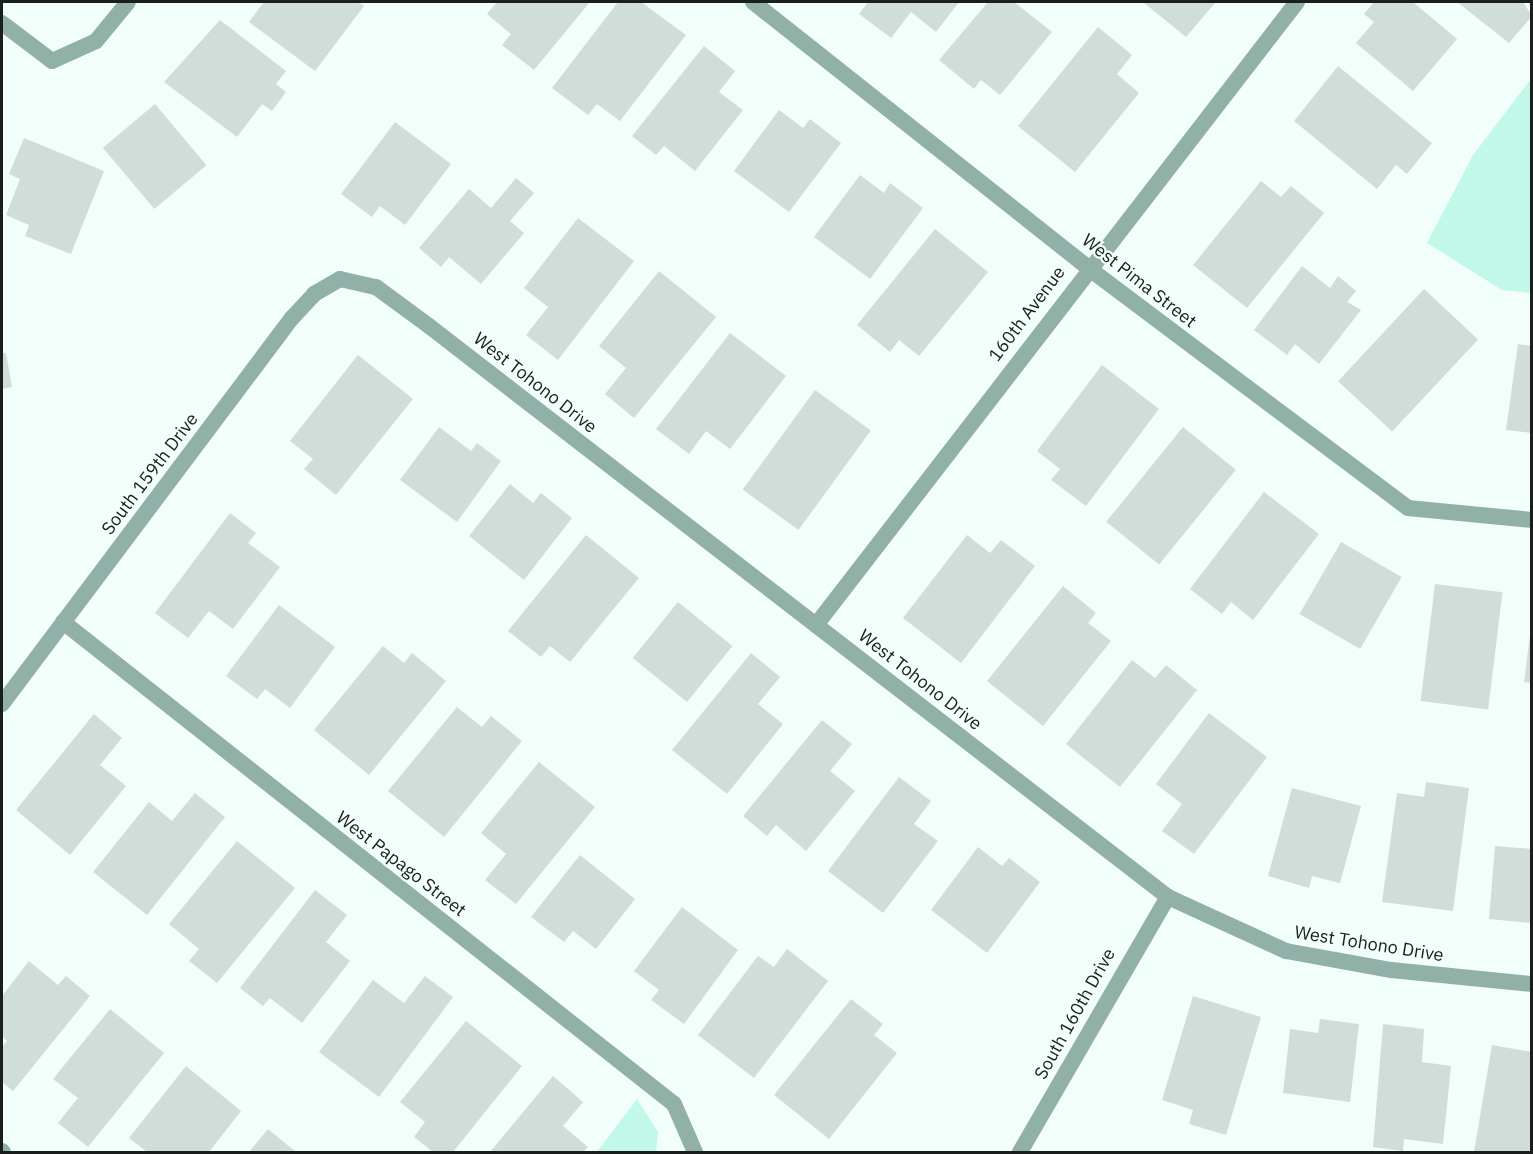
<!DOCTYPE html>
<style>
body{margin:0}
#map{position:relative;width:1533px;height:1154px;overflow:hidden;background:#f1fefa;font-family:"IBM Plex Sans",sans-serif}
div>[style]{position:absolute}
.green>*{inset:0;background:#c1f8e9}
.building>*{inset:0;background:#d0ddd9;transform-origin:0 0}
.minor>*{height:16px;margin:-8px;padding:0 8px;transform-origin:8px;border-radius:8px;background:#91b0a7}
span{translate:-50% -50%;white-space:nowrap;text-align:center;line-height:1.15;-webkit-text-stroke:4.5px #f1fefa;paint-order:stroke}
.street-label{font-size:18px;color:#1a1e1d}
.frame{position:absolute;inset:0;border:3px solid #1a1e1d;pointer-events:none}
</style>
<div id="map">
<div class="green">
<div style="clip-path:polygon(1531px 79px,1531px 293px,1502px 290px,1427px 243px,1473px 155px)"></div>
<div style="clip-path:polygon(637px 1099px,658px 1132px,656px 1152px,597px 1152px)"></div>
</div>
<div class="building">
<div style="clip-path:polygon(264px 2px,358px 2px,364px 6px,315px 71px,249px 22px)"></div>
<div style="clip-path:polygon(497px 2px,590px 2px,534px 70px,502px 45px,511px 34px,487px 14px)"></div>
<div style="clip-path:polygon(618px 2px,641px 2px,686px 35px,620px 121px,597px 104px,588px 115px,552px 88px)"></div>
<div style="clip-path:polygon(868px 2px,959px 2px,936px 32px,911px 12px,891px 38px,859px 14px)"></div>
<div style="clip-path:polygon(988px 2px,1014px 2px,1052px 32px,1000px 95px,981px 80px,974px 89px,939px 60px)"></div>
<div style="clip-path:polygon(1143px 2px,1213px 2px,1215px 3px,1186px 37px)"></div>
<div style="clip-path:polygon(1374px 2px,1413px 2px,1457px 39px,1413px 91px,1356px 43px,1374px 22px,1364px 14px)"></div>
<div style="clip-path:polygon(1457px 2px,1523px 2px,1532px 16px,1509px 43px)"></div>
<div style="clip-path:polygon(220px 20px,286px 71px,276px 84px,286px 92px,272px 111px,262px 104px,237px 137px,164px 82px)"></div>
<div style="clip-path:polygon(1098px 27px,1132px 55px,1117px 74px,1139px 93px,1075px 172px,1018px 126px)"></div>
<div style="clip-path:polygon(704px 46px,735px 71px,719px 92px,743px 110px,695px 171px,664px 146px,656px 155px,632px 136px)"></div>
<div style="clip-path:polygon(1338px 66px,1432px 143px,1407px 174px,1396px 165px,1377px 189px,1294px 121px)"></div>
<div style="left:155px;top:104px;width:80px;height:68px;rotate:50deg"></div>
<div style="clip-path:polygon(779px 110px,803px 128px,810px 119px,841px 143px,789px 212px,734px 171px)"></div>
<div style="clip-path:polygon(395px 122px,451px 164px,405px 225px,380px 206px,372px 217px,341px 194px)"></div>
<div style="clip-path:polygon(24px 138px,104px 171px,71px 254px,25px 236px,29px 225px,6px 215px,20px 179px,9px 174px)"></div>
<div style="clip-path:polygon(860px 175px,884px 193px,890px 183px,923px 208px,870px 279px,814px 237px)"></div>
<div style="clip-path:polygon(516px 178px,534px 193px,510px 221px,524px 233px,481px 284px,449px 257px,441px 267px,419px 248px,469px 189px,491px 208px)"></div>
<div style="clip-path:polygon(1261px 181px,1281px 197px,1291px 186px,1324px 213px,1247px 308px,1193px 265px)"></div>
<div style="clip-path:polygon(578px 218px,634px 261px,558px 360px,526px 335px,548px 307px,524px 288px)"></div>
<div style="clip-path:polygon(935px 229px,988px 272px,919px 356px,899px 340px,890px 352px,857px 325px)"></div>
<div style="clip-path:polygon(1302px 266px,1330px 288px,1338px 276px,1356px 291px,1347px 302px,1361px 310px,1319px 364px,1295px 344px,1287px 355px,1254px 330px)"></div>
<div style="clip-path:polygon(659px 271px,716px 317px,634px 418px,605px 394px,626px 368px,599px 346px)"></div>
<div style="left:1424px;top:289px;width:74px;height:126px;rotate:43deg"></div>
<div style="clip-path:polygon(730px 333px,786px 376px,730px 449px,706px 431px,689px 454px,656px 429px)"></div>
<div style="clip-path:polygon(1518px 344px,1532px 346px,1532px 433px,1506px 430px)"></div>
<div style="clip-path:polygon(2px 353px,6px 353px,12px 387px,2px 389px)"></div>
<div style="clip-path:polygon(358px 355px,413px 399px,336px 495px,304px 469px,313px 459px,290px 441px)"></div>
<div style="clip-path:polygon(1102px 365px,1159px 409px,1086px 506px,1051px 480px,1060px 469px,1037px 451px)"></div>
<div style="left:815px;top:390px;width:69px;height:123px;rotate:36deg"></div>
<div style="clip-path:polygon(439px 427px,471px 451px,477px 443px,501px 461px,457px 522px,400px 480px)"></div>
<div style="left:1183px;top:427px;width:68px;height:122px;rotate:39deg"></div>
<div style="clip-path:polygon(510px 484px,533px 503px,541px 493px,572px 518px,524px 580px,469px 536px)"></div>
<div style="clip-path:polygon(1264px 492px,1319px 534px,1253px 620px,1231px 602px,1222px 614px,1190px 589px)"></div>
<div style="clip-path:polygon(230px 513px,256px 533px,248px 543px,280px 567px,233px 629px,209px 611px,188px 638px,155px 613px)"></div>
<div style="clip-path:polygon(586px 535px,639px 578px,570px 662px,550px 646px,541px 657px,508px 631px)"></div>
<div style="clip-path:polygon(967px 535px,990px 553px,1001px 540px,1035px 566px,961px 663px,903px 618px)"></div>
<div style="left:1341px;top:542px;width:70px;height:83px;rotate:30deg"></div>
<div style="left:1435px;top:584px;width:68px;height:118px;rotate:7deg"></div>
<div style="clip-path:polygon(1063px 586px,1096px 613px,1088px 623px,1111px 641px,1043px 726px,987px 681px)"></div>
<div style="left:678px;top:602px;width:70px;height:72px;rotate:39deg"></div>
<div style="clip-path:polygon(279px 605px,335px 647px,290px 708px,265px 689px,257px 699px,226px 676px)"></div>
<div style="clip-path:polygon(1530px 636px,1532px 636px,1532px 683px,1524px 682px)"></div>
<div style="clip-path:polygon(383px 646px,404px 663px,412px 653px,446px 681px,369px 775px,314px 730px)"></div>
<div style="clip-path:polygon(751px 653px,780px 677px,758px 704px,783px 724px,727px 794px,672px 750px)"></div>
<div style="clip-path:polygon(1132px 660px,1155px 678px,1166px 665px,1197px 690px,1120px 787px,1066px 744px)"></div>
<div style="clip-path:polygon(457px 707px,482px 727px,491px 716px,522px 741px,444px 837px,388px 791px)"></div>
<div style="clip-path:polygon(1209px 713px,1267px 757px,1194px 854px,1162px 831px,1182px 804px,1156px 784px)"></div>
<div style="clip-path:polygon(94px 714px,122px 738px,100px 765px,126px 786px,70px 855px,16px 810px)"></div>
<div style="clip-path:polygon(822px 720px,852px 744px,830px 771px,855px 791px,806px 851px,776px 825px,767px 836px,743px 816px)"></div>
<div style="clip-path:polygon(539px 762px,595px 807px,516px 904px,485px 880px,506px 854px,481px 833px)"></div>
<div style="clip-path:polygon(899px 777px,931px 801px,914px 824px,938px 841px,883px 913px,828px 871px)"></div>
<div style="clip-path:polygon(1426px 782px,1469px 788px,1453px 911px,1382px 902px,1397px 793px,1424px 797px)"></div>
<div style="clip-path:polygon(1292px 788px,1361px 806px,1340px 883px,1312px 876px,1309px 888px,1268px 876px)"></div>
<div style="clip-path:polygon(195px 793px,225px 817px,147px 915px,93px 872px,149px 802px,172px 821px)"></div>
<div style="clip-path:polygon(237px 841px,295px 888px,217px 983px,189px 961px,199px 949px,169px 924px)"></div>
<div style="clip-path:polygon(1495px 846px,1532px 849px,1532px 923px,1489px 919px)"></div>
<div style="clip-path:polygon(978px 847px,1002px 866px,1009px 858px,1040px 882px,987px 953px,931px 910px)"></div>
<div style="clip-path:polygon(580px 855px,635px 899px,596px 949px,573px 931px,564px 942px,531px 917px)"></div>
<div style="clip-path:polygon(315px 890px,347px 915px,326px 942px,350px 961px,302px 1023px,270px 998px,263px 1006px,240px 988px)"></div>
<div style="clip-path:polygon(682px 907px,738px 950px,684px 1024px,651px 1000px,659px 990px,634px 971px)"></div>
<div style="clip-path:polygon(787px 949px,828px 981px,754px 1078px,698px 1035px,758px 956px,774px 967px)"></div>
<div style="clip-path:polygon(29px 961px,58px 985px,66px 976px,90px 996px,13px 1091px,2px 1082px,2px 1047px,7px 1041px,2px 1036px,2px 996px)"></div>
<div style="clip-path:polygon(425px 976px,453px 997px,379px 1097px,319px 1052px,373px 980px,404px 1003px)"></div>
<div style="clip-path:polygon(1193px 996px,1261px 1017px,1226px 1135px,1189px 1124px,1193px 1110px,1162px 1100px)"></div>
<div style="clip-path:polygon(851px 999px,883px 1024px,874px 1035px,897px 1053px,829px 1139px,774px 1095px)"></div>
<div style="clip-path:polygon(110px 1009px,164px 1053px,88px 1147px,58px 1123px,78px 1098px,53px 1079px)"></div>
<div style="clip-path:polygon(1320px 1019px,1359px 1024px,1350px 1102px,1283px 1093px,1290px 1029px,1318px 1033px)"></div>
<div style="clip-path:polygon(466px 1021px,522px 1066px,453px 1152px,433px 1152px,414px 1137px,425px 1122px,400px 1102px)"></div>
<div style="clip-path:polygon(1383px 1024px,1424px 1029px,1422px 1062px,1451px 1066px,1443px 1144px,1404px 1139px,1403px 1151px,1373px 1147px)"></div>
<div style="clip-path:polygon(1492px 1045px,1532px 1052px,1532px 1152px,1474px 1152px)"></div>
<div style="clip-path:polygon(186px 1066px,241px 1111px,209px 1152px,147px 1152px,129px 1138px)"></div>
<div style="clip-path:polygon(553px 1076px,583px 1102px,563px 1126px,588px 1147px,583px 1152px,490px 1152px)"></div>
<div style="clip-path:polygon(268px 1129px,296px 1152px,249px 1152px)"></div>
</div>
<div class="minor">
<div style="left:753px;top:2px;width:426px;rotate:38.4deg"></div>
<div style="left:1087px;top:267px;width:401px;rotate:36.9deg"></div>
<div style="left:1408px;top:508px;width:125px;rotate:5.5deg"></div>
<div style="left:2px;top:23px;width:63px;rotate:37.2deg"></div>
<div style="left:52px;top:61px;width:48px;rotate:-24.4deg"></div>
<div style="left:96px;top:41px;width:50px;rotate:-50.6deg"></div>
<div style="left:63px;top:622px;width:778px;rotate:38.27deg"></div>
<div style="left:674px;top:1104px;width:52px;rotate:66.4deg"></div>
<div style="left:816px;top:625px;width:787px;rotate:-52.33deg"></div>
<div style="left:2px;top:704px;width:483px;rotate:-53.1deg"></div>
<div style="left:292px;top:318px;width:33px;rotate:-47deg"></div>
<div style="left:314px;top:294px;width:30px;rotate:-30deg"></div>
<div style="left:340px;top:279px;width:37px;rotate:13deg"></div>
<div style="left:376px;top:287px;width:66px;rotate:36.3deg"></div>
<div style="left:429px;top:326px;width:934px;rotate:37.69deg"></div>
<div style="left:1168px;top:897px;width:130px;rotate:24.6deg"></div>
<div style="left:1286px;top:951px;width:107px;rotate:10.3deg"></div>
<div style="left:1391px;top:970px;width:142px;rotate:5.7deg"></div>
<div style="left:2px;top:1151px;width:1px;rotate:45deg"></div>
<div style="left:1020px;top:1152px;width:295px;rotate:-59.9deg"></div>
</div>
<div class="street-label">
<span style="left:1139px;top:281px;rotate:38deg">West Pima Street</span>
<span style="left:1027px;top:314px;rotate:-53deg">160th Avenue</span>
<span style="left:535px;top:383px;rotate:38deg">West Tohono Drive</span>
<span style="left:150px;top:474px;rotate:-53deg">South 159th Drive</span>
<span style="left:920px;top:680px;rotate:38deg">West Tohono Drive</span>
<span style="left:401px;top:864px;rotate:38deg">West Papago Street</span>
<span style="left:1369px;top:944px;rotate:9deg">West Tohono Drive</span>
<span style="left:1075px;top:1014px;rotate:-61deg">South 160th Drive</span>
</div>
<div class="frame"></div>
</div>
